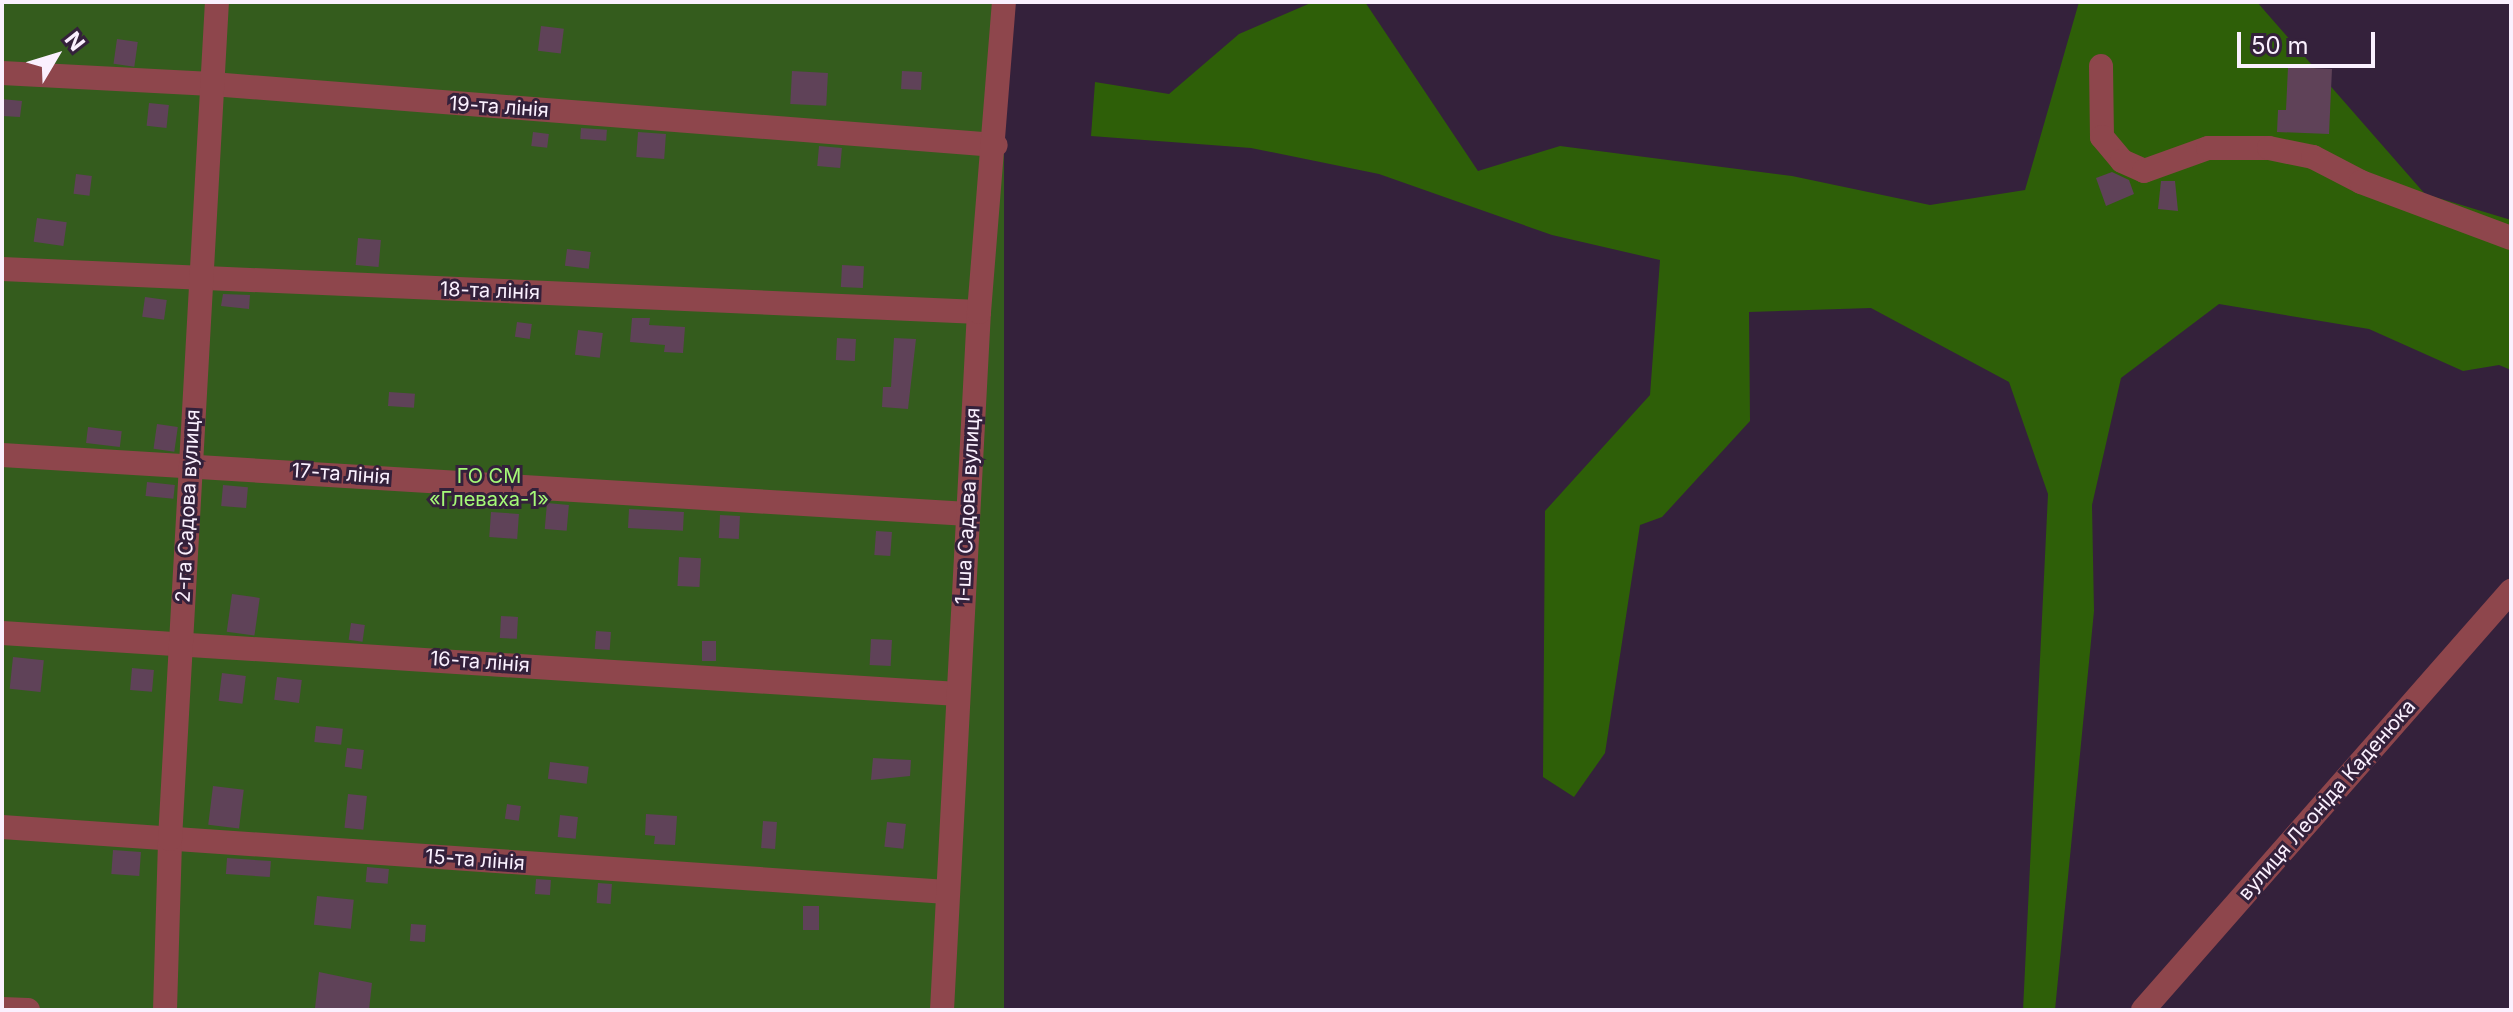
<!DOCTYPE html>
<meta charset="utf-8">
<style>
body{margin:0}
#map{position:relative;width:2513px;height:1012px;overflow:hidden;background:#34213b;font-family:Inter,sans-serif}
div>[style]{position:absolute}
.green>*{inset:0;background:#345c1d;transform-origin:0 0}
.forest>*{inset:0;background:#2e5f08}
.building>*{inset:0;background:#5f4258;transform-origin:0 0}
.minor>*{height:24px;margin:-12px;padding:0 12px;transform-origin:12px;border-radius:12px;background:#8e464c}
span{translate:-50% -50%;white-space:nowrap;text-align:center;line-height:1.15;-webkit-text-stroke:6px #34213b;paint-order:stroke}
.street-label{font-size:20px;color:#faf0fe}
.park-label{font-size:20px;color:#a5fa78}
.frame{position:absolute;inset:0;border:4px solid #faf0fe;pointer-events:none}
.north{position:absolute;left:16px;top:16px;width:80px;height:80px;-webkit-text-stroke:6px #34213b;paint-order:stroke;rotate:52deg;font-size:22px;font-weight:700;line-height:32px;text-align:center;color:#faf0fe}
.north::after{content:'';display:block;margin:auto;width:28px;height:36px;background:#faf0fe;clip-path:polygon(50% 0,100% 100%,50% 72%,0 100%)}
.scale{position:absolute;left:2237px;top:32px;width:138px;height:36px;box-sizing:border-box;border:4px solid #faf0fe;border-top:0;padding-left:10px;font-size:24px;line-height:28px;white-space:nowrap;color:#faf0fe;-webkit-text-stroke:6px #34213b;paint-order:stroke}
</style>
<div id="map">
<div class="green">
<div style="left:2px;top:2px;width:1002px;height:1008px"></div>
</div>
<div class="forest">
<div style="clip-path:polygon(1313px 2px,1365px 2px,1478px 171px,1560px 146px,1792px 176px,1930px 205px,2025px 190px,2079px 2px,2257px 2px,2425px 194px,2511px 220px,2511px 370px,2499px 365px,2463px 371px,2369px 329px,2219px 304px,2121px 378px,2092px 505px,2094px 611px,2055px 1010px,2023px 1010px,2048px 494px,2009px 382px,1871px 308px,1749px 312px,1750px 421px,1662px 517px,1640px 525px,1605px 753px,1574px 797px,1543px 777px,1545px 511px,1650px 395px,1660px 260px,1552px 235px,1379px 174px,1251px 148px,1091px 136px,1095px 82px,1169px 94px,1239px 34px)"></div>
</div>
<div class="building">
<div style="left:541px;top:26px;width:23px;height:25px;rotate:7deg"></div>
<div style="left:117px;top:39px;width:21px;height:25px;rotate:8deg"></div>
<div style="clip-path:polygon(2288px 67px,2332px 69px,2329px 134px,2277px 132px,2278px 110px,2286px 110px)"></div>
<div style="left:792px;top:71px;width:36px;height:33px;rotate:3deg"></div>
<div style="left:902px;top:71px;width:20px;height:18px;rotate:3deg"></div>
<div style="clip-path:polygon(2px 99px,22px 101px,20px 117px,2px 116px)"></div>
<div style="left:149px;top:103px;width:20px;height:23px;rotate:6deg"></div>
<div style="left:581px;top:128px;width:26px;height:11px;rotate:4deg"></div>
<div style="left:533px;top:132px;width:16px;height:14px;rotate:7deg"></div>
<div style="left:638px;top:132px;width:28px;height:25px;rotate:4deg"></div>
<div style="left:819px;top:146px;width:23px;height:20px;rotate:5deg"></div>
<div style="clip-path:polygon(2112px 172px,2129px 180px,2134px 194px,2106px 206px,2096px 178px)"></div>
<div style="left:76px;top:174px;width:16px;height:20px;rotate:7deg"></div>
<div style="clip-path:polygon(2161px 181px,2175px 181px,2178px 211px,2158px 209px)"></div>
<div style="left:37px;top:218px;width:30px;height:24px;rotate:8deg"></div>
<div style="left:358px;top:238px;width:23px;height:27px;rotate:5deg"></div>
<div style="left:567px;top:249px;width:24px;height:17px;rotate:7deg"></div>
<div style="left:842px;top:265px;width:22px;height:22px;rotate:3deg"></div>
<div style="clip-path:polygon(223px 294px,250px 295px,249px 309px,221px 306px)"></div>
<div style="left:145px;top:297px;width:22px;height:20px;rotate:8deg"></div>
<div style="clip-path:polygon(632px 318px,650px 318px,649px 325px,685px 327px,683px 353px,664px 352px,665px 345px,630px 342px)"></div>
<div style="left:517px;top:322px;width:15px;height:15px;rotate:8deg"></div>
<div style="left:578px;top:330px;width:25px;height:25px;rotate:7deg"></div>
<div style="left:837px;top:338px;width:19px;height:22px;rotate:3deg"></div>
<div style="clip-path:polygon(894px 338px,916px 339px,908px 409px,882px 407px,883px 387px,891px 387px)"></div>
<div style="left:389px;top:392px;width:26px;height:14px;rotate:4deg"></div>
<div style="left:157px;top:424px;width:21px;height:25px;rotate:8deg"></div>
<div style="left:88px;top:427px;width:34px;height:16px;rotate:7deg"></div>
<div style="left:147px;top:482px;width:28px;height:14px;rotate:6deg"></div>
<div style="left:223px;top:485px;width:25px;height:21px;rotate:5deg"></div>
<div style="left:547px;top:503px;width:22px;height:26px;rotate:5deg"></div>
<div style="left:629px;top:509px;width:55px;height:19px;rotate:3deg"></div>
<div style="left:491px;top:512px;width:28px;height:25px;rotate:4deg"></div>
<div style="left:720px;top:515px;width:20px;height:23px;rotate:3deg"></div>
<div style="left:876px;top:531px;width:16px;height:24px;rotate:4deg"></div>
<div style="left:679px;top:557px;width:22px;height:29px;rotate:3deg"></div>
<div style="left:232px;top:594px;width:28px;height:38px;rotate:8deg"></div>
<div style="left:501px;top:616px;width:17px;height:22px;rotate:3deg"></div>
<div style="left:351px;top:623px;width:14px;height:17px;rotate:8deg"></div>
<div style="left:596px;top:631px;width:15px;height:18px;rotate:4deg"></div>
<div style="left:871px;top:639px;width:21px;height:26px;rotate:3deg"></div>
<div style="left:702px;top:641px;width:14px;height:20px"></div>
<div style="left:13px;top:657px;width:31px;height:32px;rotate:6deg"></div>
<div style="left:132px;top:668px;width:22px;height:22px;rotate:5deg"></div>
<div style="left:222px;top:673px;width:24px;height:28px;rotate:7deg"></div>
<div style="left:277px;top:677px;width:25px;height:23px;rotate:7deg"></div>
<div style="left:316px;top:726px;width:27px;height:16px;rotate:6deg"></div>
<div style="left:347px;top:748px;width:17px;height:19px;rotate:7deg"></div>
<div style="clip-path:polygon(873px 758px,911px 760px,910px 776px,871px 780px)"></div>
<div style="left:550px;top:762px;width:39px;height:17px;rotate:7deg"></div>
<div style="left:213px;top:786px;width:31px;height:39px;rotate:7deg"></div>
<div style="left:348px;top:794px;width:19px;height:34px;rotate:6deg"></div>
<div style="left:507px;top:804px;width:14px;height:15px;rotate:8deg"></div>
<div style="clip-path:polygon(646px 814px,677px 816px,675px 845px,654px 844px,655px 836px,645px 835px)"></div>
<div style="left:560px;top:815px;width:18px;height:22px;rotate:6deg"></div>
<div style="left:763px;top:821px;width:14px;height:27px;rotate:4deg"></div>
<div style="left:887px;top:822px;width:19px;height:25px;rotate:6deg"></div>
<div style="left:113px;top:850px;width:28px;height:24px;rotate:4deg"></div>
<div style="left:227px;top:858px;width:44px;height:16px;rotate:4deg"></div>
<div style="left:367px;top:867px;width:22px;height:15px;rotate:5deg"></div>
<div style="left:536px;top:879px;width:15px;height:15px;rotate:4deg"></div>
<div style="left:598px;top:883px;width:14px;height:20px;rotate:4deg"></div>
<div style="left:317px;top:896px;width:37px;height:29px;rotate:6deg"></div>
<div style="left:803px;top:906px;width:16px;height:24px"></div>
<div style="left:411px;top:924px;width:15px;height:17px;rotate:4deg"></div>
<div style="clip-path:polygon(319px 972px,372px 983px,369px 1010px,315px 1008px)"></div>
</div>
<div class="minor">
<div style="left:2101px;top:66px;width:71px;rotate:89.2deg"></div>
<div style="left:2102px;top:137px;width:31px;rotate:50deg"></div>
<div style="left:2122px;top:161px;width:24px;rotate:24deg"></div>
<div style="left:2144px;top:171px;width:68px;rotate:-19.8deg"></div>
<div style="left:2208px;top:148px;width:61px"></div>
<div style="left:2269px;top:148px;width:45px;rotate:11.6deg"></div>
<div style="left:2313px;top:157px;width:54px;rotate:27.5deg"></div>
<div style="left:2361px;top:182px;width:160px;rotate:20.5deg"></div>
<div style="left:2px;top:73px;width:210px;rotate:3deg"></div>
<div style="left:212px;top:84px;width:786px;rotate:4.45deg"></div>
<div style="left:2px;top:269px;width:978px;rotate:2.52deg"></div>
<div style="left:2px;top:455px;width:968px;rotate:3.5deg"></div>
<div style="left:2px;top:633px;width:958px;rotate:3.65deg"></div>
<div style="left:2px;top:827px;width:947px;rotate:3.93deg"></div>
<div style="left:2px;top:1009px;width:26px;rotate:2deg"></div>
<div style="left:165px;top:1010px;width:171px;rotate:-88.3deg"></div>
<div style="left:170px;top:839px;width:838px;rotate:-86.79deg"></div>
<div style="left:942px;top:1010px;width:699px;rotate:-86.97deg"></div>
<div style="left:979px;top:312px;width:311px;rotate:-85.4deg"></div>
<div style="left:2143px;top:1010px;width:558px;rotate:-48.71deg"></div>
</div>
<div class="street-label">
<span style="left:499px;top:107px;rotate:4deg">19-та лінія</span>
<span style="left:490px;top:291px;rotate:2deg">18-та лінія</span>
<span style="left:341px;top:474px;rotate:4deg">17-та лінія</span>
<span style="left:188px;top:506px;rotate:-87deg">2-га Садова вулиця</span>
<span style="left:968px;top:506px;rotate:-87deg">1-ша Садова вулиця</span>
<span style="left:480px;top:662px;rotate:4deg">16-та лінія</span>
<span style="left:2327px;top:800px;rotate:-49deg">вулиця Леоніда Каденюка</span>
<span style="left:475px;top:860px;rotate:4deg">15-та лінія</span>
</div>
<div class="park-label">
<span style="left:489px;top:488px">ГО СМ<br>«Глеваха-1»</span>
</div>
<div class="frame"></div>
<div class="north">N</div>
<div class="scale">50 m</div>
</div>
